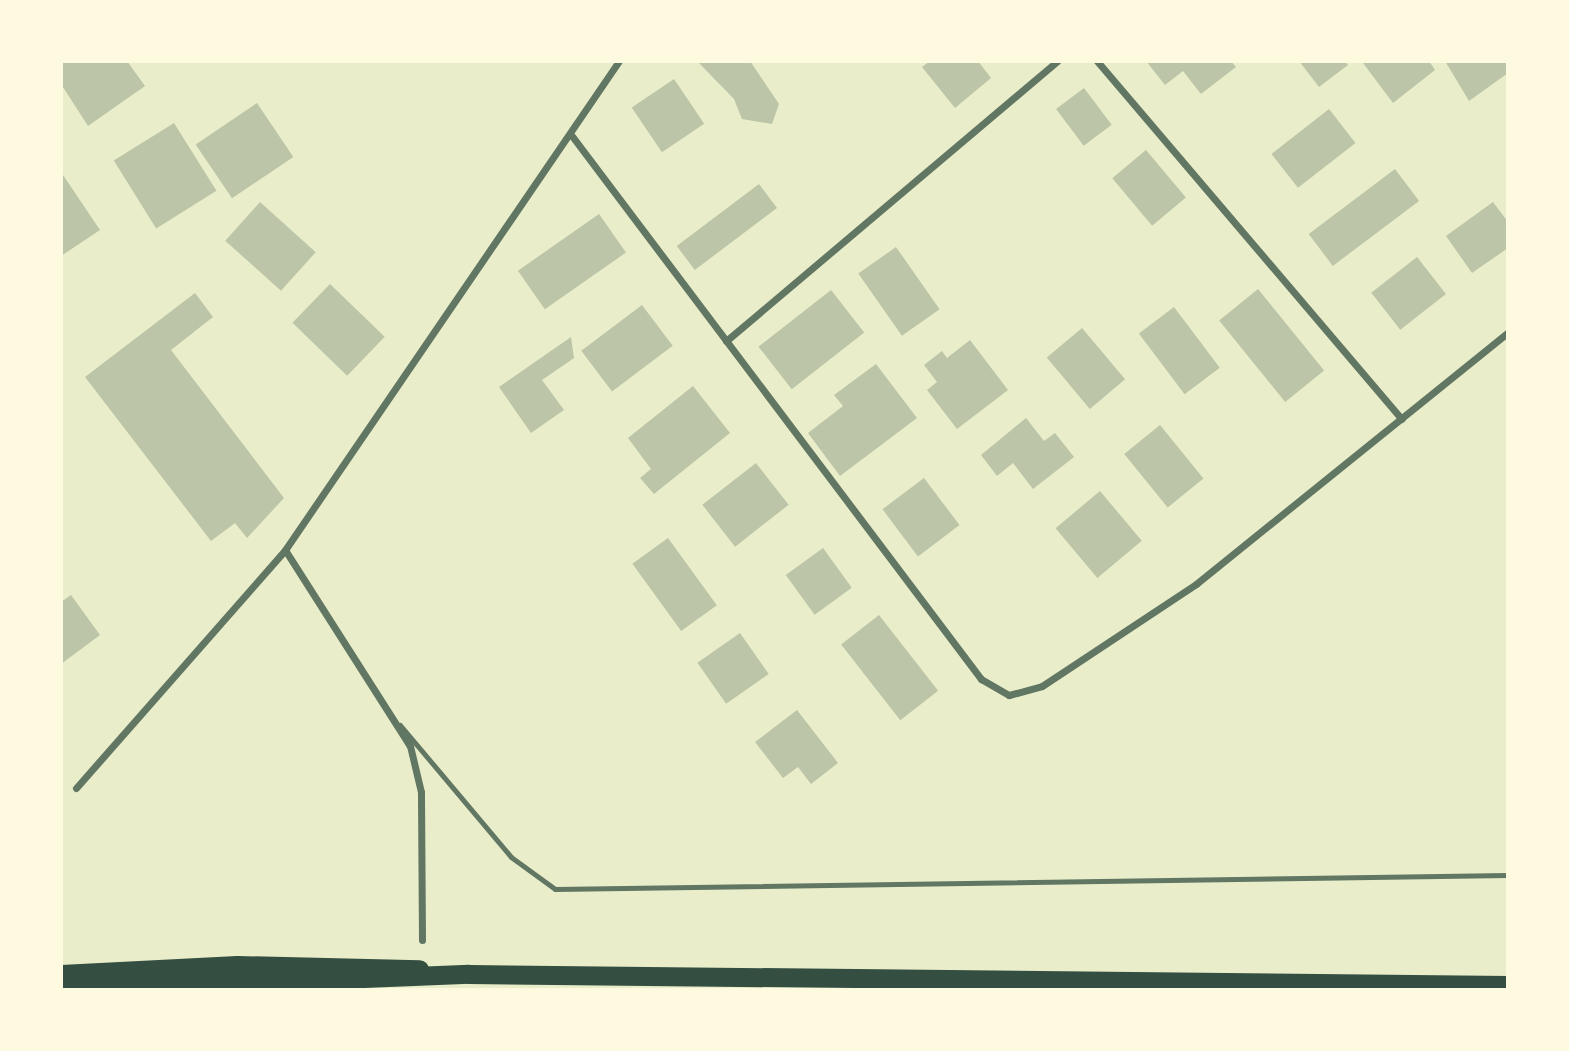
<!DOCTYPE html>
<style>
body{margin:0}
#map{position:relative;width:1569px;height:1051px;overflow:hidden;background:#e9edc9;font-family:"Roboto Condensed",sans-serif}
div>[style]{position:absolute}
.building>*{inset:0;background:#bcc5a7;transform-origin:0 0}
.service>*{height:5px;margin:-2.5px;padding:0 2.5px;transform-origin:2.5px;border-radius:2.5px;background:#617663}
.minor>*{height:7px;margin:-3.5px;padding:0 3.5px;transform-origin:3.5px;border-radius:3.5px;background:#617663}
.trunk>*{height:19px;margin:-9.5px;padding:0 9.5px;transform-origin:9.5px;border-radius:9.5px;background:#344e41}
span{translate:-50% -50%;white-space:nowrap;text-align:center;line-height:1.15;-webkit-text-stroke:7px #fefae0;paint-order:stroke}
.frame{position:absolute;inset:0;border:63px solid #fefae0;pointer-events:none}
</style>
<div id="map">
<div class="building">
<div style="clip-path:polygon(61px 61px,127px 61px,145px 86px,88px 126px,61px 84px)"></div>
<div style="clip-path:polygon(697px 61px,750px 61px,779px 104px,772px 124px,742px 119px,734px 99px)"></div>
<div style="clip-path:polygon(930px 61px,978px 61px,991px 78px,955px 108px,922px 67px)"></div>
<div style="clip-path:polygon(1146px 61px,1231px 61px,1236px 67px,1201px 94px,1183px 71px,1165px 85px)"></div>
<div style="clip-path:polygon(1299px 61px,1345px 61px,1348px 65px,1319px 87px)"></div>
<div style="clip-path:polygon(1429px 61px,1435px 70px,1393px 103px,1363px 63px)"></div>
<div style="clip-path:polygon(1445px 61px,1508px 61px,1508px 73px,1469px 101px)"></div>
<div style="left:674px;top:79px;width:54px;height:51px;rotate:56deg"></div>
<div style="left:1084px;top:88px;width:46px;height:35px;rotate:53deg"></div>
<div style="left:257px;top:103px;width:65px;height:74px;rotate:56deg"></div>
<div style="left:1329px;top:109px;width:43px;height:73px;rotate:52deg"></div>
<div style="left:174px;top:123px;width:80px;height:71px;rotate:58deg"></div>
<div style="left:1146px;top:150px;width:62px;height:44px;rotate:50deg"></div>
<div style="left:1395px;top:169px;width:40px;height:108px;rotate:53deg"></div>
<div style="clip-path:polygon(61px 172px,100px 230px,61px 256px)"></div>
<div style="left:759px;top:184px;width:30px;height:103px;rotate:53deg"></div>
<div style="left:260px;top:202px;width:75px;height:52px;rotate:42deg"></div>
<div style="clip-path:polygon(1493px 202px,1508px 222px,1508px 248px,1472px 273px,1446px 236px)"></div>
<div style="left:599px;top:214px;width:47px;height:99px;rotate:55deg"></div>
<div style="left:896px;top:247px;width:76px;height:46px;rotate:55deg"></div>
<div style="left:1417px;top:257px;width:47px;height:58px;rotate:52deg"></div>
<div style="left:330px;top:284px;width:76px;height:54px;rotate:44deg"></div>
<div style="left:1258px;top:289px;width:105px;height:50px;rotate:51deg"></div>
<div style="left:831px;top:290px;width:54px;height:92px;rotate:52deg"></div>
<div style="clip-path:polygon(195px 293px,213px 317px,171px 350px,284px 498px,247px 538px,235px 523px,211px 541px,85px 377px)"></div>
<div style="left:642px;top:305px;width:51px;height:76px;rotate:53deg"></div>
<div style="left:1174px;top:307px;width:76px;height:44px;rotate:53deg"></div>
<div style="left:1082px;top:328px;width:67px;height:46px;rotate:50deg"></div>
<div style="clip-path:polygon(571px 337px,574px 358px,542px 380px,564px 410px,531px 433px,499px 387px)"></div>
<div style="clip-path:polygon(970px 340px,1008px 390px,957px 429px,927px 390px,937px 382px,924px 365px,942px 351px,947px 358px)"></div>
<div style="clip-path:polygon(876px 364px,917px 418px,840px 476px,808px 433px,843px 406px,834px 395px)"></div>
<div style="clip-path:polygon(693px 386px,730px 433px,654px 494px,640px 478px,651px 469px,628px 438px)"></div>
<div style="clip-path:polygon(1026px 418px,1044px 441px,1055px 433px,1074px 457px,1033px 489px,1013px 463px,997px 476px,981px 455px)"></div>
<div style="left:1160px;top:425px;width:69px;height:46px;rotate:51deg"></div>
<div style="left:756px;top:463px;width:53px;height:68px;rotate:52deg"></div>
<div style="left:924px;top:478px;width:59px;height:52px;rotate:53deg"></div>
<div style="left:1100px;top:491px;width:65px;height:58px;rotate:50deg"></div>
<div style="left:668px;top:538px;width:83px;height:44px;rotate:54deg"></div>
<div style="left:823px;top:548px;width:49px;height:46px;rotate:54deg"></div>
<div style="clip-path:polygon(71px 595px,100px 635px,61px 664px,61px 602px)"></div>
<div style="left:879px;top:615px;width:96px;height:48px;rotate:52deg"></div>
<div style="left:740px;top:633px;width:50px;height:52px;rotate:55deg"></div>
<div style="clip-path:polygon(797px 710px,838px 763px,811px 784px,798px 767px,783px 778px,755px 742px)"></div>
</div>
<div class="service">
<div style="left:400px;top:725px;width:172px;rotate:49.9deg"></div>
<div style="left:511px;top:857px;width:54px;rotate:36deg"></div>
<div style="left:555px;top:889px;width:953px;rotate:-0.84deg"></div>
</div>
<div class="minor">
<div style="left:1097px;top:61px;width:470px;rotate:49.6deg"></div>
<div style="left:572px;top:136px;width:680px;rotate:53.01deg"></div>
<div style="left:981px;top:679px;width:32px;rotate:30deg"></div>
<div style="left:1009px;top:695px;width:34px;rotate:-15deg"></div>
<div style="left:1042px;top:686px;width:185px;rotate:-33.5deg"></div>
<div style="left:1196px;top:584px;width:401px;rotate:-38.9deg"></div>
<div style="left:726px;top:341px;width:434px;rotate:-40.2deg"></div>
<div style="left:76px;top:788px;width:317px;rotate:-48.7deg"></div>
<div style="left:422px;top:940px;width:148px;rotate:-90.4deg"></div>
<div style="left:421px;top:792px;width:47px;rotate:-103.4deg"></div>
<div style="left:410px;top:746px;width:232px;rotate:-122.5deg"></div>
<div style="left:285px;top:550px;width:592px;rotate:-55.67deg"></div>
</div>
<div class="trunk">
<div style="left:61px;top:974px;width:176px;rotate:-2.9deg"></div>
<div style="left:237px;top:965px;width:182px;rotate:1.3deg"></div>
<div style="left:64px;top:990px;width:405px;rotate:-2.3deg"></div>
<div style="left:469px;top:974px;width:1039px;rotate:0.61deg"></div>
</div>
<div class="frame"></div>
</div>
